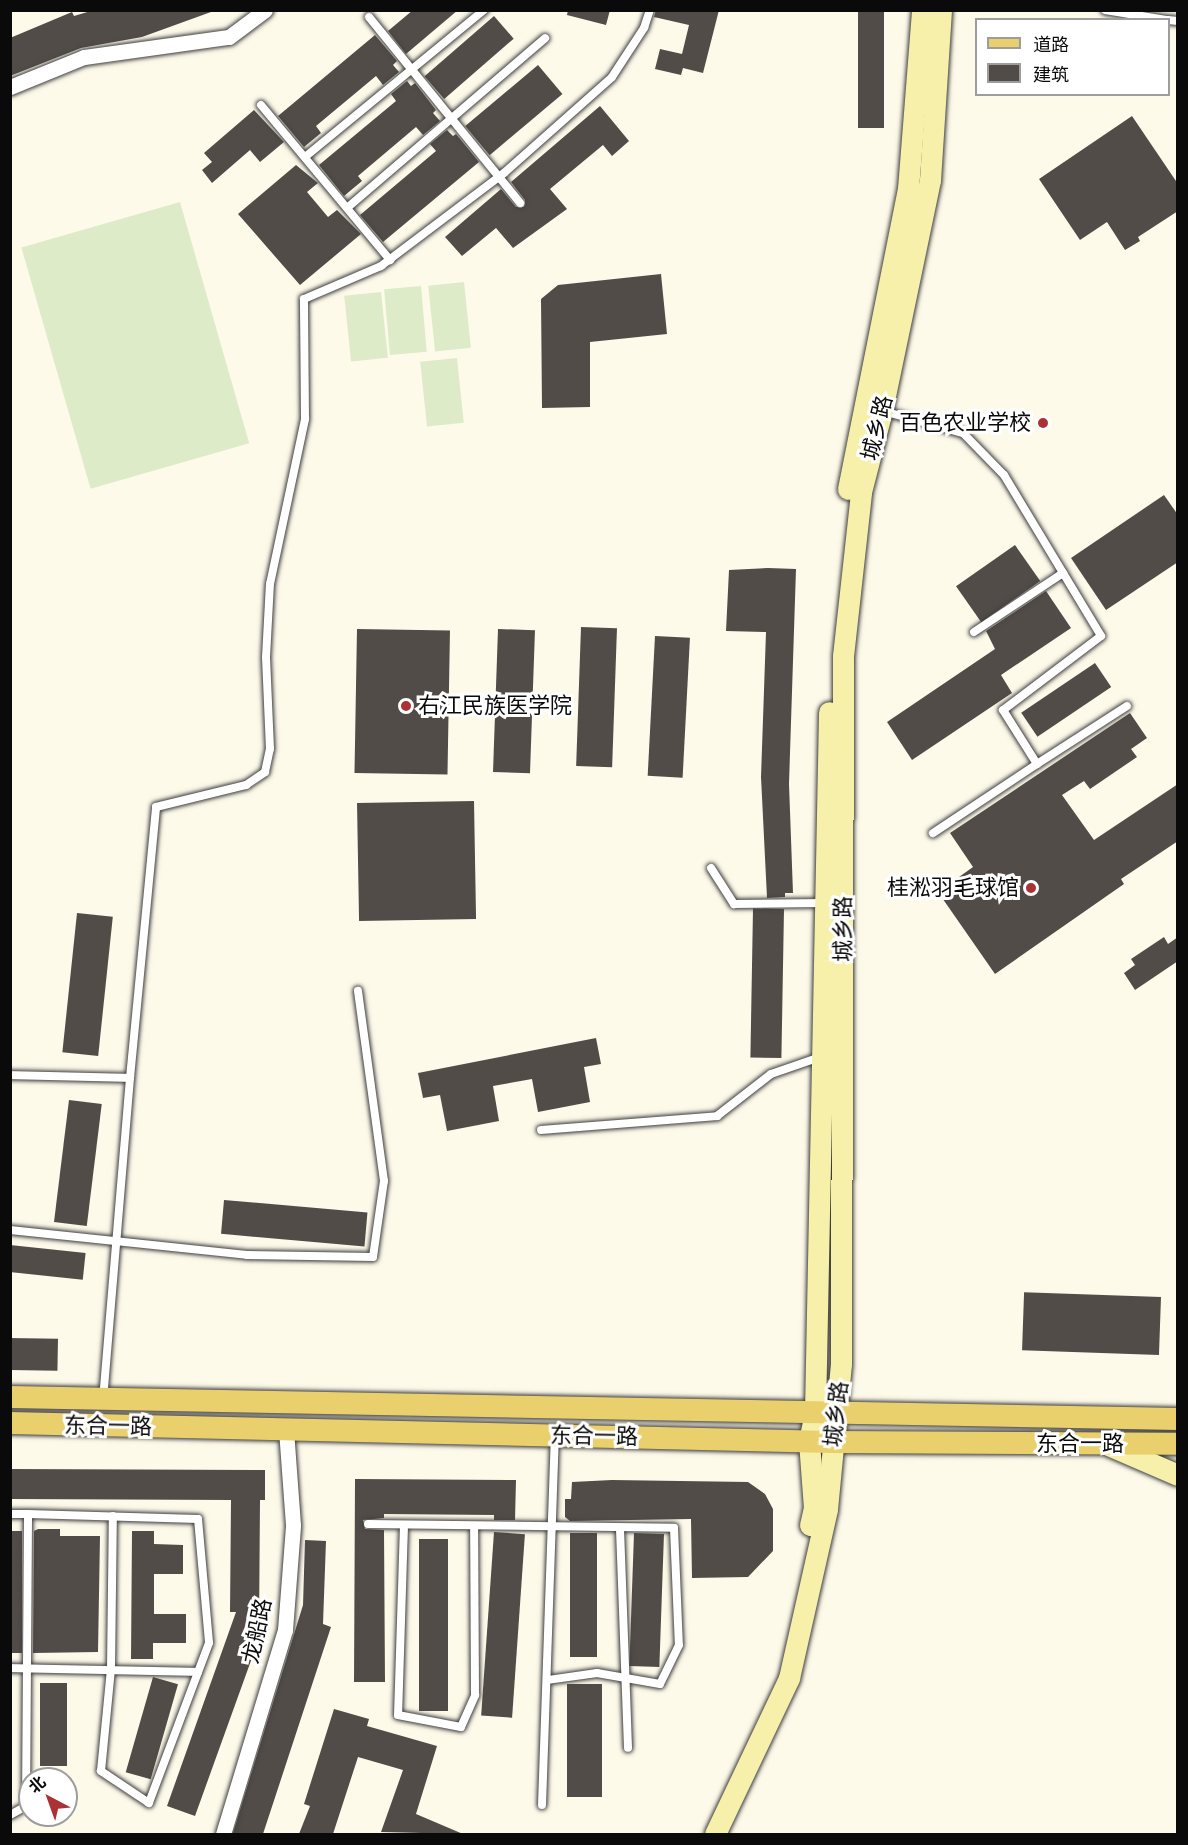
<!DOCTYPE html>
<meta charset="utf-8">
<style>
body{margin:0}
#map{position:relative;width:1188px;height:1845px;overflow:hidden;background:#fdfaea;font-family:"Zilla Slab","Noto Sans SC",serif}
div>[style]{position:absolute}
.pitch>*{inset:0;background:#deebc9;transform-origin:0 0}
.building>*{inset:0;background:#524c48;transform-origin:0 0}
.roads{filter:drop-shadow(0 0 2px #3d3d3d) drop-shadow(0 0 2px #3d3d3d)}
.service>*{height:8px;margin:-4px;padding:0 4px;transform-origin:4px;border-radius:4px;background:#fff}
.minor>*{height:15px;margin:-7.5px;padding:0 7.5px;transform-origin:7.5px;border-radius:7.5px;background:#fff}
.secondary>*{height:21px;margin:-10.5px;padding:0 10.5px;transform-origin:10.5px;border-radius:10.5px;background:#f6f0ab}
.primary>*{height:22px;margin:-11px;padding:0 11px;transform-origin:11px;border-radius:11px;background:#ead06d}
.dots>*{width:16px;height:16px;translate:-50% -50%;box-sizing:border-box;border:3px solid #fff;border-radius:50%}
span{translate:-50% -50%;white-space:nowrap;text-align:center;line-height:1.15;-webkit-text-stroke:6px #fff;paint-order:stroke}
.poi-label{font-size:22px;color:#0a0a0a}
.right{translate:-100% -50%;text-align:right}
.left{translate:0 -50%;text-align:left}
.street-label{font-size:22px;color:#0a0a0a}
.frame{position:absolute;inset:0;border:12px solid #0a0a0a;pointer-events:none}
.legend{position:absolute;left:975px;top:18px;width:195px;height:78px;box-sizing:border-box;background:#fff;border:2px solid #9d9d9d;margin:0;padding:8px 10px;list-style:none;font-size:18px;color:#0a0a0a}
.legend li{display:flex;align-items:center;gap:12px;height:30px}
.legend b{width:30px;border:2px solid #9d9d9d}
.north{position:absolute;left:18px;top:1767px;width:60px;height:60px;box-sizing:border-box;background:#fff;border:2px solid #9d9d9d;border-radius:50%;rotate:319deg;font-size:16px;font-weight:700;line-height:24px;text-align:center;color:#0a0a0a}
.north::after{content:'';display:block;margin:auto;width:21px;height:27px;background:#ab3234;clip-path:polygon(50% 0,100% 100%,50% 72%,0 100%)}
</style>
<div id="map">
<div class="pitch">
<div style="left:180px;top:202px;width:251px;height:165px;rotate:74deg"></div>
<div style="left:464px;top:282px;width:66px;height:36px;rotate:84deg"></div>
<div style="left:421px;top:286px;width:66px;height:37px;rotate:85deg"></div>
<div style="left:381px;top:292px;width:66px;height:37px;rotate:84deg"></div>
<div style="left:457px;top:358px;width:65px;height:37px;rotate:84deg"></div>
</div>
<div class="building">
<div style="clip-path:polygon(94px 10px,211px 10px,211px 12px,142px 37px,81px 48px,10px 76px,10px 38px,72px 12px,74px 16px)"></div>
<div style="clip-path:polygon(413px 10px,458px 10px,406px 54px,388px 31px)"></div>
<div style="clip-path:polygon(568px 10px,610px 10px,606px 25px,567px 15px)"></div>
<div style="clip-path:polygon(656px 10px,719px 10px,703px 73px,683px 68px,681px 75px,655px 69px,660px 49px,682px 54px,689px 25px,654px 17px)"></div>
<div style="left:858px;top:10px;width:26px;height:118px"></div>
<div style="left:494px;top:16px;width:30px;height:92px;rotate:49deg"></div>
<div style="clip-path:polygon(375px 35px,397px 61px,393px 65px,399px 72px,383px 85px,376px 76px,316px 126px,321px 133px,304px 147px,278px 116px)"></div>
<div style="left:538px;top:65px;width:38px;height:95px;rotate:50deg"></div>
<div style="clip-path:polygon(407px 81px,411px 86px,415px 83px,436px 110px,433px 113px,440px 121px,423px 135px,416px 127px,358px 176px,362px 181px,344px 196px,319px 165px,396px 101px,391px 94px)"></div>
<div style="clip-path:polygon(600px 106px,629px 141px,612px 156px,603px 145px,550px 189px,567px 209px,513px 248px,496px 228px,462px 256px,445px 237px,501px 189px,516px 207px,524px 207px,525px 200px,511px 182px)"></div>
<div style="clip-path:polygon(254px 110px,284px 142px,260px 162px,250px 150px,212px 183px,202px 170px,212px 162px,204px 153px)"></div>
<div style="clip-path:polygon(1132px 116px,1178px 184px,1178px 211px,1138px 237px,1140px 241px,1125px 250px,1107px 222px,1080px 240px,1039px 179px)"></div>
<div style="clip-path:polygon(447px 130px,453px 136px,456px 134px,479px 162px,383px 242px,360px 215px,436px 151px,430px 144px)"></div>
<div style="clip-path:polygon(296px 165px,318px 183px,307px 192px,328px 217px,337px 210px,361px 234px,300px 285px,238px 214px)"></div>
<div style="clip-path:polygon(661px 274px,667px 334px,590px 342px,590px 407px,542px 408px,541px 299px,558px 285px)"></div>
<div style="clip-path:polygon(1164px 495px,1178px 515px,1178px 562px,1106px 610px,1071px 558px)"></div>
<div style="left:1015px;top:545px;width:44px;height:72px;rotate:55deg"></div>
<div style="clip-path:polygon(768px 568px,796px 569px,789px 784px,793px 893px,785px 893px,785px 897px,767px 898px,761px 777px,766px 632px,726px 631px,729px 570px)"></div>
<div style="clip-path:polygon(1046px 591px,1071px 628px,1001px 675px,1012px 693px,912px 760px,887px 722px,995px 649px,986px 631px)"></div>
<div style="left:581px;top:627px;width:36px;height:139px;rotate:2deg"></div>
<div style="left:357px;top:629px;width:93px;height:144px;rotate:1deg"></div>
<div style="left:498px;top:629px;width:37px;height:143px;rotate:2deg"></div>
<div style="left:655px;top:636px;width:35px;height:140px;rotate:3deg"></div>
<div style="left:1095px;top:663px;width:29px;height:89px;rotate:56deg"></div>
<div style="clip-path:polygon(1130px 713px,1147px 738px,1131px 749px,1137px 757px,1090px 789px,1084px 781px,1062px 795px,1094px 840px,1178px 784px,1178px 841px,1121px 879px,1124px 884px,995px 974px,938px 892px,973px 867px,950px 833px)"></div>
<div style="left:474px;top:801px;width:118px;height:117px;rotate:89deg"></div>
<div style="left:784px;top:909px;width:149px;height:31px;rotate:91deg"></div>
<div style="left:77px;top:913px;width:36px;height:140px;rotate:6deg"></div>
<div style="clip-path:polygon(1164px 937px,1168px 944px,1178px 937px,1178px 961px,1135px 990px,1124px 973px,1135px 965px,1131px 959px)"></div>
<div style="clip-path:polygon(596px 1038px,601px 1064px,584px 1067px,590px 1102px,538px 1112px,532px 1079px,493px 1086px,499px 1121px,447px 1131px,440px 1095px,423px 1098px,418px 1073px)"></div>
<div style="left:69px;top:1100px;width:33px;height:123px;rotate:7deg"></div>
<div style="left:224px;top:1200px;width:144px;height:34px;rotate:5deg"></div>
<div style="left:10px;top:1245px;width:76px;height:27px;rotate:6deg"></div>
<div style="left:1161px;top:1297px;width:58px;height:137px;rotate:92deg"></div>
<div style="left:10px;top:1338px;width:48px;height:32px;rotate:1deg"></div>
<div style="clip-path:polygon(10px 1469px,265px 1470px,265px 1500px,260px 1500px,259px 1629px,262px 1630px,195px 1816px,167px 1806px,236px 1612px,230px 1612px,231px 1500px,10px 1499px)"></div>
<div style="clip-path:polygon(355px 1479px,516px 1480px,515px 1520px,494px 1520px,494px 1515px,384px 1514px,384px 1518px,363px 1520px,365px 1529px,384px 1530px,385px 1682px,354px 1682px)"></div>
<div style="clip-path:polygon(612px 1480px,748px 1482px,765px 1494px,773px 1509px,773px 1551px,748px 1577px,692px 1578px,691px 1519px,570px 1521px,565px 1517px,565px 1499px,571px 1499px,572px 1482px)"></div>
<div style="clip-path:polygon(38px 1529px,60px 1529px,60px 1536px,100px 1536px,98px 1652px,33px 1653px,34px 1531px)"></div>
<div style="left:10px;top:1531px;width:12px;height:122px"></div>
<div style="clip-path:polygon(132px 1531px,154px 1531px,154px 1544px,183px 1545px,183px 1574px,154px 1574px,154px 1614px,186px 1614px,186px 1643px,153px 1643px,153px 1659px,131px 1659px)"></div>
<div style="left:494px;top:1532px;width:31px;height:184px;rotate:4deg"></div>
<div style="left:570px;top:1533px;width:27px;height:124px"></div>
<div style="left:634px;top:1533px;width:30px;height:133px;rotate:2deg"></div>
<div style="left:448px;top:1539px;width:172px;height:29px;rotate:90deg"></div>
<div style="clip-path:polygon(305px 1540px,326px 1541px,323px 1624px,331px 1627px,263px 1834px,237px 1834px,233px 1833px,303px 1605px)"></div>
<div style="left:153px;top:1677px;width:26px;height:99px;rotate:16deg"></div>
<div style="left:40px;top:1683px;width:27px;height:83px"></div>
<div style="left:567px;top:1684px;width:35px;height:113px"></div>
<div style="clip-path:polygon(334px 1709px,369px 1719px,367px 1726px,437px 1746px,416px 1814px,463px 1834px,381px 1832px,403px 1770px,358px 1757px,333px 1834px,299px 1834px,310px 1806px,304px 1804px)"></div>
</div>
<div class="roads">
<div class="service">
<div style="left:1105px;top:10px;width:62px;rotate:9.3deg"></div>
<div style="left:369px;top:17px;width:240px;rotate:50.9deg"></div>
<div style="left:1168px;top:20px;width:10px;rotate:6deg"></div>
<div style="left:261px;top:105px;width:202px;rotate:50.2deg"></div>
<div style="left:305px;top:157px;width:232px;rotate:-39.4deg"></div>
<div style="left:347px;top:208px;width:261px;rotate:-40.6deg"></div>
<div style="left:883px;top:411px;width:83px;rotate:15.4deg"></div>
<div style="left:963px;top:433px;width:59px;rotate:45.7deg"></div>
<div style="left:1004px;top:475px;width:188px;rotate:58.9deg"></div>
<div style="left:1101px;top:636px;width:123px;rotate:142.9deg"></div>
<div style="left:1003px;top:710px;width:64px;rotate:57.8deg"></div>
<div style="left:1037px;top:764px;width:125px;rotate:146.4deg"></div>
<div style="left:974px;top:632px;width:107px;rotate:-33.5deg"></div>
<div style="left:1037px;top:764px;width:107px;rotate:-32.8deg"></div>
<div style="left:711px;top:868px;width:43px;rotate:57.4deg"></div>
<div style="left:734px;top:904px;width:89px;rotate:-0.6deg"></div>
<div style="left:10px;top:1075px;width:120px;rotate:1.4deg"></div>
<div style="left:130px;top:1078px;width:321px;rotate:94.8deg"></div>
<div style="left:130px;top:1078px;width:272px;rotate:-84.5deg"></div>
<div style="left:156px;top:807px;width:93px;rotate:-13.7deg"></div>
<div style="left:246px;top:785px;width:23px;rotate:-34deg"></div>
<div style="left:265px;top:772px;width:24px;rotate:-78deg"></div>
<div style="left:270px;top:749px;width:92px;rotate:-92.5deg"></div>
<div style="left:266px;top:657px;width:73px;rotate:-86.9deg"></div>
<div style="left:270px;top:584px;width:169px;rotate:-78deg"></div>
<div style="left:305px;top:419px;width:120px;rotate:-90.5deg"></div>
<div style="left:304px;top:299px;width:84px;rotate:-23.2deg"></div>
<div style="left:381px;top:266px;width:154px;rotate:-37.1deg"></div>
<div style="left:504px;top:173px;width:144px;rotate:-41.6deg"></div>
<div style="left:612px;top:77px;width:59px;rotate:-56.9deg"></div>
<div style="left:644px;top:28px;width:19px;rotate:-72deg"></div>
<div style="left:541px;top:1130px;width:177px;rotate:-4.5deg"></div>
<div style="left:717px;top:1116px;width:68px;rotate:-37.9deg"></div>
<div style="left:771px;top:1074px;width:52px;rotate:-19.1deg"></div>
<div style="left:10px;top:1230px;width:238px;rotate:6deg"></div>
<div style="left:247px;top:1255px;width:126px;rotate:0.9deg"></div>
<div style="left:373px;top:1257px;width:77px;rotate:-81.8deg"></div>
<div style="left:384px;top:1181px;width:192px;rotate:-97.8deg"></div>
<div style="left:10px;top:1514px;width:18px"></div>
<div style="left:28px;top:1514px;width:170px;rotate:1.7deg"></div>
<div style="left:198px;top:1519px;width:124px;rotate:84.9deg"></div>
<div style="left:209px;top:1643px;width:171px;rotate:110.6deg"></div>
<div style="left:149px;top:1803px;width:58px;rotate:-146.3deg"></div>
<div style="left:101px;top:1771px;width:102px;rotate:-84.4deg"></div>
<div style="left:111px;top:1669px;width:153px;rotate:-89.3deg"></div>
<div style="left:368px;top:1524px;width:306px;rotate:0.7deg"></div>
<div style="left:674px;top:1528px;width:117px;rotate:87.6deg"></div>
<div style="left:679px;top:1645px;width:43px;rotate:116deg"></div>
<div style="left:660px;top:1684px;width:64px;rotate:-170.1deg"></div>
<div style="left:597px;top:1673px;width:49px;rotate:171.9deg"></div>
<div style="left:404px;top:1525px;width:190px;rotate:91.8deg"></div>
<div style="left:398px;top:1715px;width:64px;rotate:10.8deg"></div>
<div style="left:461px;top:1727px;width:35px;rotate:-66deg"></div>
<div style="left:475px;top:1695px;width:169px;rotate:-90.3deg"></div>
<div style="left:620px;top:1529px;width:219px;rotate:87.9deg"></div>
<div style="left:10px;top:1668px;width:188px;rotate:1.2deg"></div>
<div style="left:542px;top:1805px;width:367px;rotate:-88deg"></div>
<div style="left:10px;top:1815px;width:18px;rotate:-29deg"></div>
<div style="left:26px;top:1806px;width:292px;rotate:-89.6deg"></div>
</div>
<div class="minor">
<div style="left:10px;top:87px;width:80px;rotate:-22.1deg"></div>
<div style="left:84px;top:57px;width:146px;rotate:-7.9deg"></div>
<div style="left:229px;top:37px;width:45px;rotate:-36.9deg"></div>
<div style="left:223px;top:1834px;width:213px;rotate:-73.1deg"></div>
<div style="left:285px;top:1630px;width:105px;rotate:-85.6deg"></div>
<div style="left:293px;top:1525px;width:96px;rotate:-94.2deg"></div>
</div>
<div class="secondary">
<div style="left:848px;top:489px;width:306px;rotate:-78.7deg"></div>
<div style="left:908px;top:189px;width:180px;rotate:-85.5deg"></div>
<div style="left:1106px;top:1444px;width:78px;rotate:23.3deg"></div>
<div style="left:810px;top:1525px;width:17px;rotate:-77deg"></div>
<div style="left:814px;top:1508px;width:67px;rotate:-94.3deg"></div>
<div style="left:809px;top:1441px;width:30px;rotate:-78deg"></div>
<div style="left:815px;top:1412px;width:700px;rotate:-88.85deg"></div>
<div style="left:715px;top:1834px;width:173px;rotate:-64.6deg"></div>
<div style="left:789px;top:1678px;width:173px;rotate:-77.3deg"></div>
<div style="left:827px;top:1509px;width:146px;rotate:-84.5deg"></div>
<div style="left:841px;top:1364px;width:708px;rotate:-89.84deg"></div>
<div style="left:843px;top:656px;width:165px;rotate:-83.7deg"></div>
<div style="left:861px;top:492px;width:85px;rotate:-75.6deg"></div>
<div style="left:882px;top:410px;width:235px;rotate:-78.2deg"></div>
<div style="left:930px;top:180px;width:170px;rotate:-86.3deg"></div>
</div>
<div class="primary">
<div style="left:10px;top:1397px;width:1168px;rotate:1.08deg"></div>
<div style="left:10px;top:1423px;width:822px;rotate:1.32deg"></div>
<div style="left:832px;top:1442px;width:346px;rotate:0.3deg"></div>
</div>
</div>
<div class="dots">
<div style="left:1043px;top:423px;background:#ab3234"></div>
<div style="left:406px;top:706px;background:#ab3234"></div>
<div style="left:1031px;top:888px;background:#ab3234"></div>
</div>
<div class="poi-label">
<span class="right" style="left:1031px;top:423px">百色农业学校</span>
<span class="left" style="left:418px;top:706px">右江民族医学院</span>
<span class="right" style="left:1019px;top:888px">桂淞羽毛球馆</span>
</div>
<div class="street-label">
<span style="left:877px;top:428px;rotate:-76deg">城乡路</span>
<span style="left:843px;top:929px;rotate:-90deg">城乡路</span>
<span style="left:836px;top:1414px;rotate:-83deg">城乡路</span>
<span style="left:108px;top:1426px;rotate:1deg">东合一路</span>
<span style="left:594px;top:1436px;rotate:1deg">东合一路</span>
<span style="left:1080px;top:1444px">东合一路</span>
<span style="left:257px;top:1631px;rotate:-78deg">龙船路</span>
</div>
<div class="frame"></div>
<ul class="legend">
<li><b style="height:8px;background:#ead06d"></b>道路</li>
<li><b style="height:16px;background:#524c48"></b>建筑</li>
</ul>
<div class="north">北</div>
</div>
